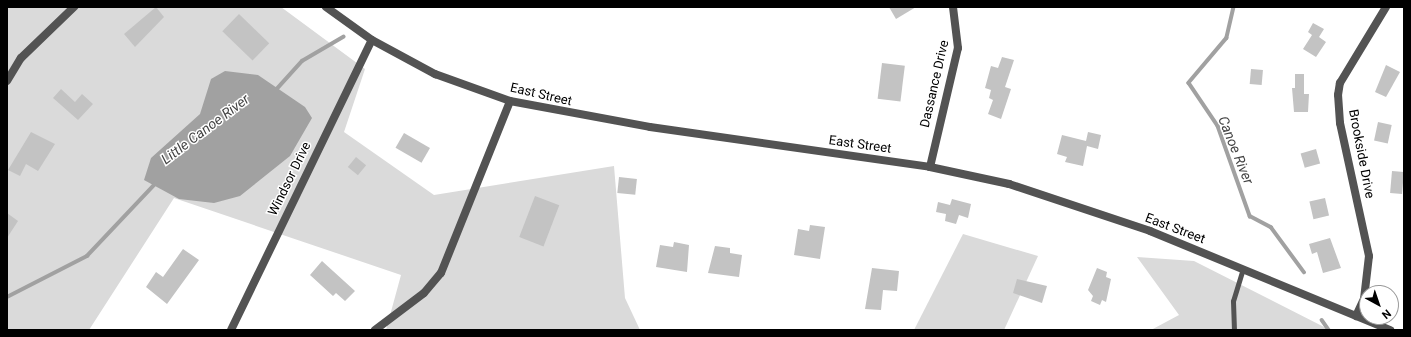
<!DOCTYPE html>
<style>
body{margin:0}
#map{position:relative;width:1411px;height:337px;overflow:hidden;background:#fff;font-family:Roboto,sans-serif}
div>[style]{position:absolute}
.green>*{inset:0;background:#dadada}
.water>*{inset:0;background:#a1a1a1}
.stream>*{height:3.5px;margin:-1.75px;padding:0 1.75px;transform-origin:1.75px;border-radius:1.75px;background:#a1a1a1}
.building>*{inset:0;background:#c3c3c3;transform-origin:0 0}
.service>*{height:5px;margin:-2.5px;padding:0 2.5px;transform-origin:2.5px;border-radius:2.5px;background:#535353}
.minor>*{height:8px;margin:-4px;padding:0 4px;transform-origin:4px;border-radius:4px;background:#535353}
.tertiary>*{height:8px;margin:-4px;padding:0 4px;transform-origin:4px;border-radius:4px;background:#535353}
span{translate:-50% -50%;white-space:nowrap;text-align:center;line-height:1.15;-webkit-text-stroke:3px #fff;paint-order:stroke}
.street-label{font-size:13px;color:#000}
.water-label{font-size:14px;color:#424242;font-style:italic}
.frame{position:absolute;inset:0;border:8px solid #000;pointer-events:none}
.north{position:absolute;left:1359px;top:285px;width:40px;height:40px;box-sizing:border-box;background:#fff;border:1px solid #999;border-radius:50%;rotate:140deg;font-size:11px;font-weight:700;line-height:16px;text-align:center;color:#000}
.north::after{content:'';display:block;margin:auto;width:14px;height:18px;background:#000;clip-path:polygon(50% 0,100% 100%,50% 72%,0 100%)}
</style>
<div id="map">
<div class="green">
<div style="clip-path:polygon(7px 7px,281px 7px,365px 69px,344px 132px,434px 195px,614px 166px,625px 298px,640px 330px,386px 330px,401px 275px,174px 198px,89px 330px,7px 330px)"></div>
<div style="clip-path:polygon(963px 234px,1038px 256px,1004px 330px,914px 330px)"></div>
<div style="clip-path:polygon(1137px 257px,1194px 261px,1330px 330px,1151px 330px,1179px 315px)"></div>
</div>
<div class="water">
<div style="clip-path:polygon(225px 71px,258px 75px,305px 107px,312px 118px,290px 156px,240px 196px,214px 203px,179px 199px,144px 180px,151px 158px,200px 114px,211px 79px)"></div>
</div>
<div class="stream">
<div style="left:1234px;top:7px;width:32px;rotate:103deg"></div>
<div style="left:1227px;top:38px;width:59px;rotate:130.2deg"></div>
<div style="left:1189px;top:83px;width:52px;rotate:56deg"></div>
<div style="left:1218px;top:126px;width:96px;rotate:70.4deg"></div>
<div style="left:1250px;top:216px;width:24px;rotate:28deg"></div>
<div style="left:1271px;top:227px;width:56px;rotate:53.7deg"></div>
<div style="left:275px;top:91px;width:40px;rotate:-48deg"></div>
<div style="left:302px;top:61px;width:48px;rotate:-30.3deg"></div>
<div style="left:7px;top:297px;width:90px;rotate:-27.1deg"></div>
<div style="left:87px;top:256px;width:100px;rotate:-46.6deg"></div>
<div style="left:1322px;top:320px;width:12px;rotate:55deg"></div>
</div>
<div class="building">
<div style="clip-path:polygon(156px 7px,164px 17px,135px 47px,124px 34px)"></div>
<div style="clip-path:polygon(889px 7px,916px 7px,896px 19px)"></div>
<div style="left:239px;top:14px;width:42px;height:24px;rotate:44deg"></div>
<div style="clip-path:polygon(1313px 23px,1324px 29px,1319px 37px,1326px 42px,1316px 57px,1303px 49px,1312px 35px,1308px 32px)"></div>
<div style="clip-path:polygon(1002px 57px,1014px 60px,1005px 87px,1011px 89px,1001px 119px,988px 114px,993px 100px,989px 98px,991px 90px,985px 88px,991px 66px,998px 68px)"></div>
<div style="left:882px;top:63px;width:23px;height:36px;rotate:7deg"></div>
<div style="clip-path:polygon(1386px 65px,1400px 72px,1386px 97px,1375px 92px)"></div>
<div style="left:1251px;top:69px;width:12px;height:15px;rotate:5deg"></div>
<div style="clip-path:polygon(1295px 74px,1304px 74px,1304px 94px,1309px 94px,1308px 112px,1294px 112px,1292px 88px,1295px 88px)"></div>
<div style="clip-path:polygon(61px 89px,75px 102px,82px 94px,93px 104px,78px 120px,53px 98px)"></div>
<div style="left:1378px;top:122px;width:14px;height:19px;rotate:12deg"></div>
<div style="clip-path:polygon(31px 132px,55px 144px,38px 171px,26px 164px,20px 176px,8px 170px)"></div>
<div style="clip-path:polygon(1088px 132px,1101px 135px,1098px 149px,1087px 146px,1083px 166px,1065px 162px,1067px 157px,1057px 154px,1062px 135px,1086px 141px)"></div>
<div style="left:404px;top:133px;width:30px;height:17px;rotate:30deg"></div>
<div style="left:1316px;top:149px;width:15px;height:16px;rotate:74deg"></div>
<div style="left:356px;top:157px;width:13px;height:13px;rotate:39deg"></div>
<div style="left:1392px;top:171px;width:12px;height:22px;rotate:5deg"></div>
<div style="left:619px;top:177px;width:18px;height:16px;rotate:6deg"></div>
<div style="left:535px;top:196px;width:26px;height:44px;rotate:21deg"></div>
<div style="left:1325px;top:198px;width:18px;height:16px;rotate:77deg"></div>
<div style="clip-path:polygon(952px 199px,971px 204px,968px 218px,959px 215px,956px 224px,945px 221px,946px 214px,936px 212px,938px 202px,950px 205px)"></div>
<div style="clip-path:polygon(7px 213px,18px 221px,7px 238px)"></div>
<div style="clip-path:polygon(810px 225px,825px 227px,820px 259px,794px 255px,798px 229px,809px 231px)"></div>
<div style="clip-path:polygon(1330px 238px,1341px 268px,1323px 273px,1317px 252px,1312px 254px,1309px 244px)"></div>
<div style="clip-path:polygon(674px 242px,689px 245px,687px 272px,656px 267px,660px 245px,673px 247px)"></div>
<div style="clip-path:polygon(715px 246px,730px 248px,730px 253px,742px 255px,739px 277px,708px 273px)"></div>
<div style="clip-path:polygon(183px 249px,199px 260px,167px 304px,146px 287px,156px 272px,163px 277px)"></div>
<div style="clip-path:polygon(322px 261px,355px 291px,345px 301px,336px 293px,333px 296px,310px 275px)"></div>
<div style="clip-path:polygon(872px 268px,899px 271px,897px 291px,883px 290px,881px 310px,865px 309px)"></div>
<div style="clip-path:polygon(1097px 268px,1107px 272px,1106px 277px,1111px 279px,1106px 302px,1102px 300px,1100px 305px,1091px 301px,1093px 296px,1088px 290px)"></div>
<div style="clip-path:polygon(1017px 279px,1047px 286px,1042px 303px,1013px 293px)"></div>
</div>
<div class="service">
<div style="left:1234px;top:330px;width:29px;rotate:-92deg"></div>
<div style="left:1233px;top:301px;width:34px;rotate:-73deg"></div>
</div>
<div class="minor">
<div style="left:7px;top:81px;width:27px;rotate:-59deg"></div>
<div style="left:21px;top:58px;width:74px;rotate:-43.9deg"></div>
<div style="left:930px;top:167px;width:122px;rotate:-76.8deg"></div>
<div style="left:958px;top:48px;width:41px;rotate:-97deg"></div>
<div style="left:1356px;top:316px;width:19px;rotate:-65deg"></div>
<div style="left:1364px;top:299px;width:43px;rotate:-83.4deg"></div>
<div style="left:1369px;top:256px;width:136px;rotate:-102.3deg"></div>
<div style="left:1340px;top:123px;width:28px;rotate:-94deg"></div>
<div style="left:1338px;top:95px;width:12px;rotate:-81deg"></div>
<div style="left:1340px;top:83px;width:89px;rotate:-58.8deg"></div>
<div style="left:231px;top:330px;width:322px;rotate:-64.1deg"></div>
<div style="left:375px;top:330px;width:61px;rotate:-37.1deg"></div>
<div style="left:424px;top:293px;width:26px;rotate:-50deg"></div>
<div style="left:441px;top:273px;width:185px;rotate:-68.1deg"></div>
</div>
<div class="tertiary">
<div style="left:326px;top:7px;width:57px;rotate:35.7deg"></div>
<div style="left:372px;top:40px;width:72px;rotate:28.4deg"></div>
<div style="left:435px;top:74px;width:80px;rotate:19.8deg"></div>
<div style="left:510px;top:101px;width:142px;rotate:10.5deg"></div>
<div style="left:650px;top:127px;width:283px;rotate:8.1deg"></div>
<div style="left:930px;top:167px;width:81px;rotate:12.1deg"></div>
<div style="left:1009px;top:184px;width:149px;rotate:18.4deg"></div>
<div style="left:1150px;top:231px;width:260px;rotate:22.4deg"></div>
</div>
<div class="street-label">
<span style="left:935px;top:84px;rotate:-77deg">Dassance Drive</span>
<span style="left:541px;top:95px;rotate:13deg">East Street</span>
<span style="left:860px;top:145px;rotate:8deg">East Street</span>
<span style="left:1361px;top:154px;rotate:79deg">Brookside Drive</span>
<span style="left:290px;top:179px;rotate:-64deg">Windsor Drive</span>
<span style="left:1175px;top:229px;rotate:21deg">East Street</span>
</div>
<div class="water-label">
<span style="left:205px;top:129px;rotate:-37deg">Little Canoe River</span>
<span style="left:1236px;top:150px;rotate:68deg">Canoe River</span>
</div>
<div class="frame"></div>
<div class="north">N</div>
</div>
